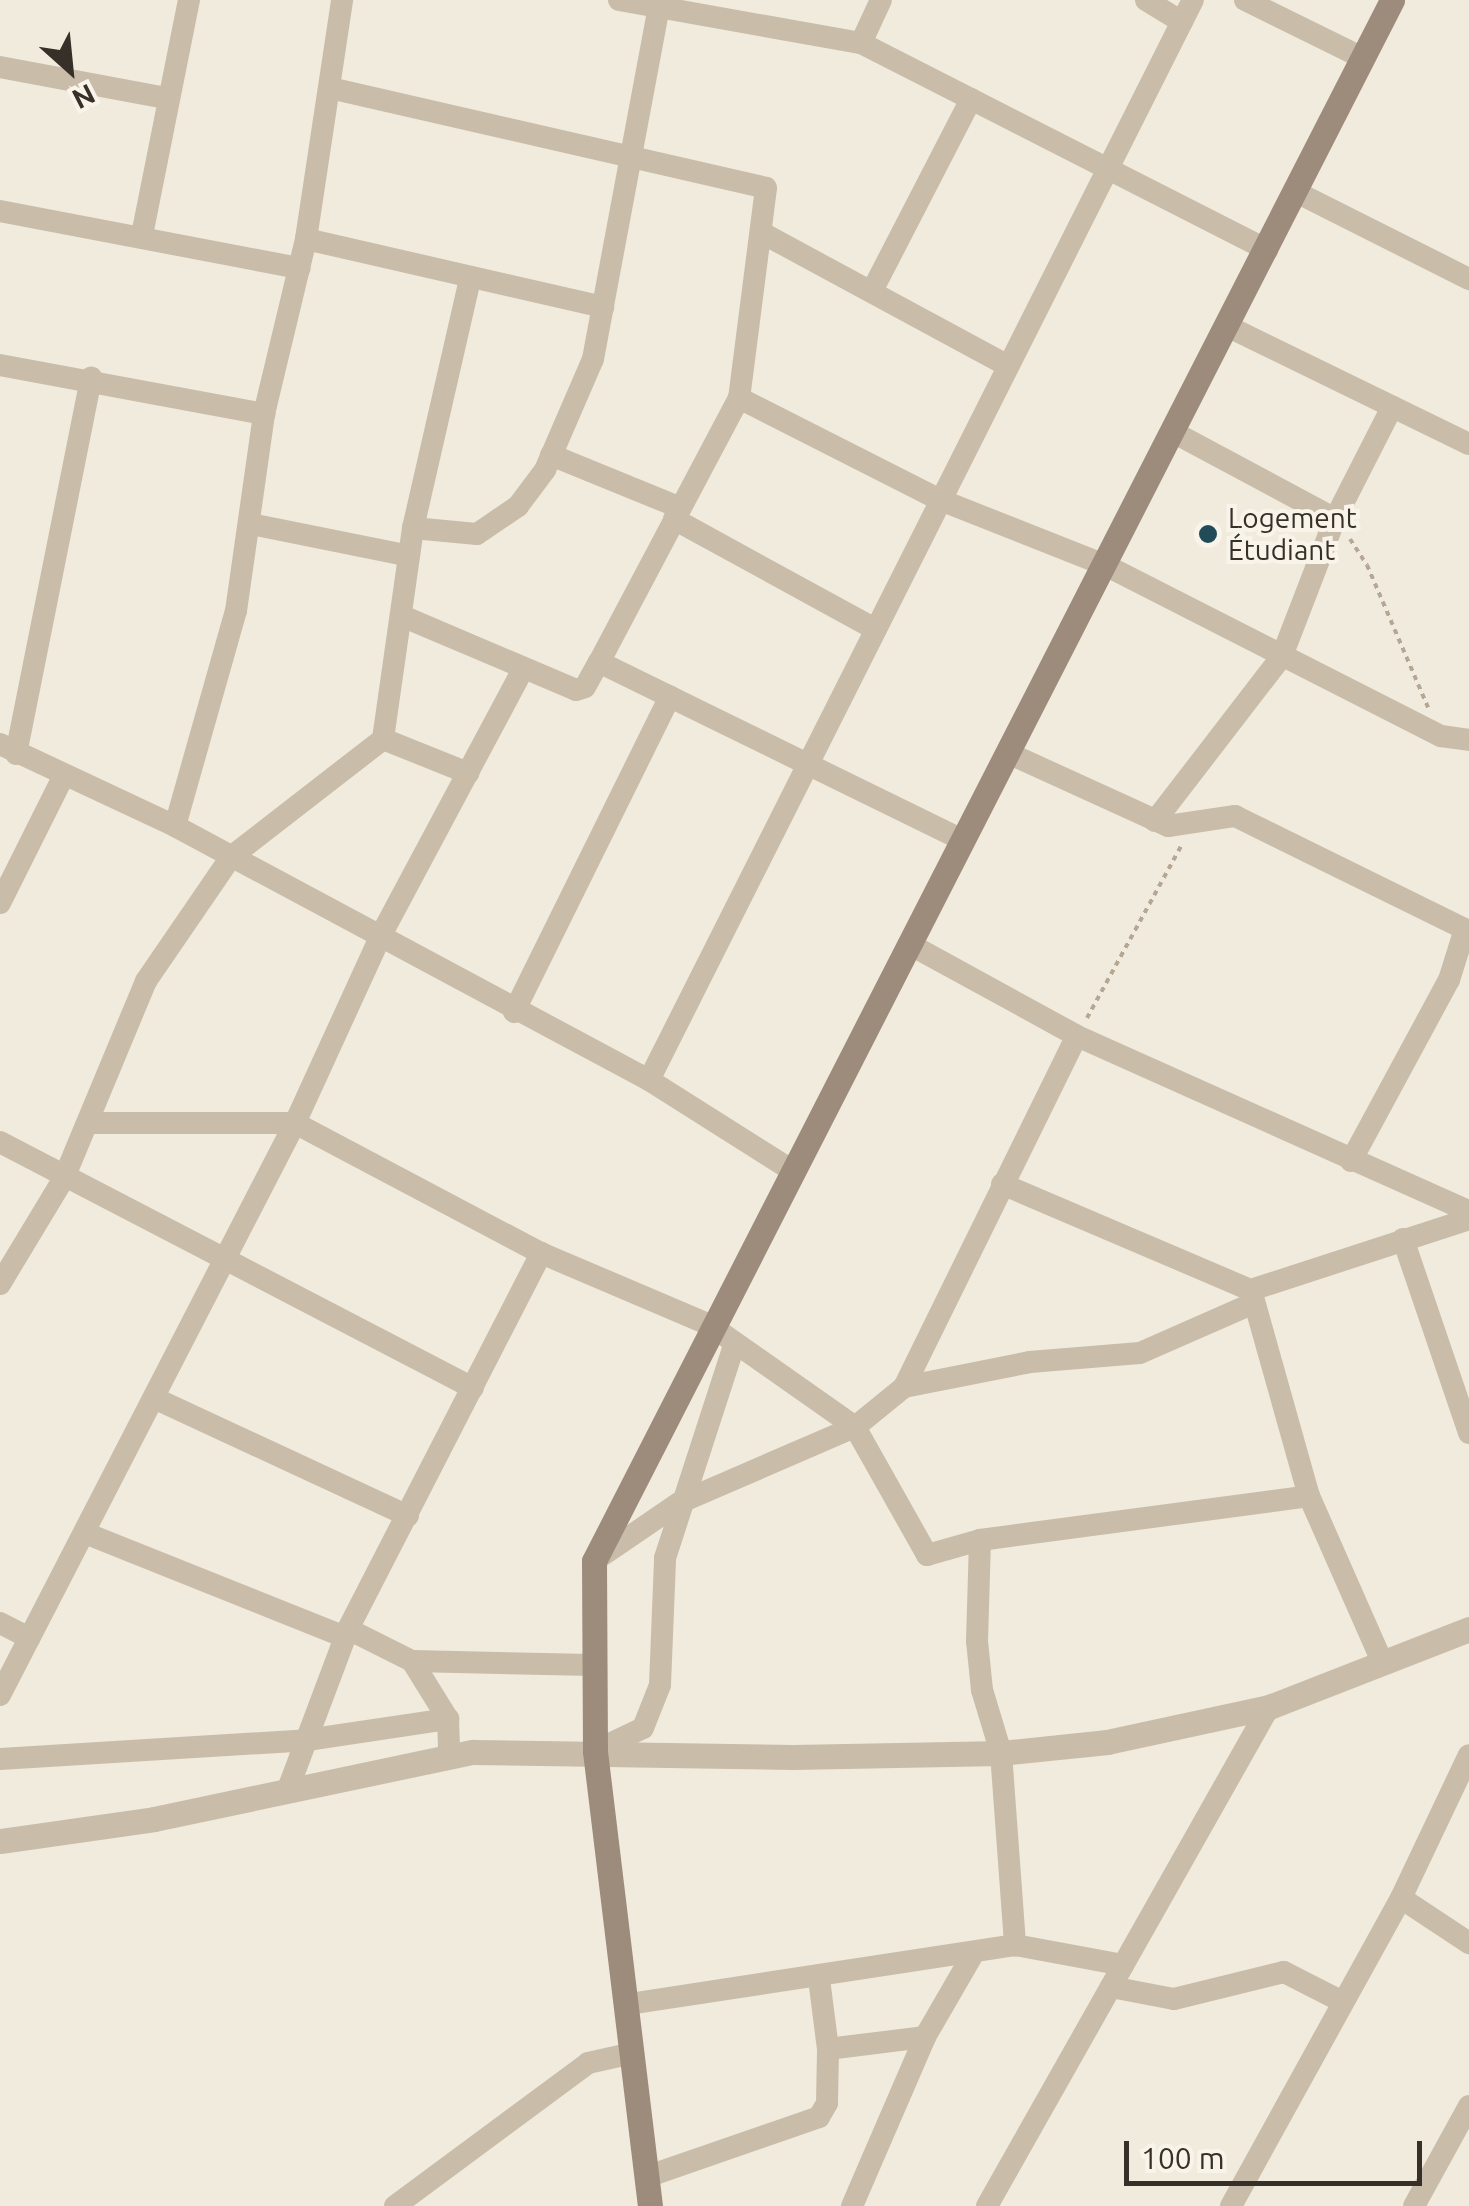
<!DOCTYPE html>
<meta charset="utf-8">
<style>
body{margin:0}
#map{position:relative;width:1469px;height:2206px;overflow:hidden;background:#f1ebde;font-family:Ubuntu,sans-serif}
div>[style]{position:absolute}
.path>*{height:4px;margin-top:-2px;transform-origin:0;background:repeating-linear-gradient(90deg,#b5a794 0 5px,transparent 0 10px)}
.minor>*{height:22px;margin:-11px;padding:0 11px;transform-origin:11px;border-radius:11px;background:#c9bdaa}
.tertiary>*{height:25px;margin:-12.5px;padding:0 12.5px;transform-origin:12.5px;border-radius:12.5px;background:#c9bdaa}
.secondary>*{height:25px;margin:-12.5px;padding:0 12.5px;transform-origin:12.5px;border-radius:12.5px;background:#9d8c7c}
.dots>*{width:28px;height:28px;translate:-50% -50%;box-sizing:border-box;border:5px solid #f9f4ea;border-radius:50%}
span{translate:-50% -50%;white-space:nowrap;text-align:center;line-height:1.15;-webkit-text-stroke:8px #f9f4ea;paint-order:stroke}
.poi-label{font-size:28px;color:#373029}
.left{translate:0 -50%;text-align:left}
.north{position:absolute;left:20px;top:20px;width:100px;height:100px;-webkit-text-stroke:8px #f9f4ea;paint-order:stroke;rotate:153deg;font-size:28px;font-weight:700;line-height:40px;text-align:center;color:#373029}
.north::after{content:'';display:block;margin:auto;width:35px;height:45px;background:#373029;clip-path:polygon(50% 0,100% 100%,50% 72%,0 100%)}
.scale{position:absolute;left:1124px;top:2141px;width:298px;height:45px;box-sizing:border-box;border:5px solid #373029;border-top:0;padding-left:12px;font-size:30px;line-height:35px;white-space:nowrap;color:#373029;-webkit-text-stroke:8px #f9f4ea;paint-order:stroke}
</style>
<div id="map">
<div class="path">
<div style="left:1350px;top:539px;width:31px;rotate:57deg"></div>
<div style="left:1367px;top:565px;width:155px;rotate:66.8deg"></div>
<div style="left:1087px;top:1018px;width:196px;rotate:-61.3deg"></div>
</div>
<div class="minor">
<div style="left:619px;top:0;width:246px;rotate:10.1deg"></div>
<div style="left:861px;top:43px;width:456px;rotate:27deg"></div>
<div style="left:1146px;top:0;width:42px;rotate:31.4deg"></div>
<div style="left:1245px;top:0;width:131px;rotate:26.2deg"></div>
<div style="left:861px;top:43px;width:47px;rotate:-65.1deg"></div>
<div style="left:0;top:67px;width:168px;rotate:10.6deg"></div>
<div style="left:330px;top:88px;width:447px;rotate:12.9deg"></div>
<div style="left:766px;top:188px;width:212px;rotate:97.3deg"></div>
<div style="left:739px;top:398px;width:299px;rotate:117.9deg"></div>
<div style="left:1296px;top:192px;width:194px;rotate:26.7deg"></div>
<div style="left:0;top:211px;width:305px;rotate:10.8deg"></div>
<div style="left:764px;top:234px;width:275px;rotate:28.4deg"></div>
<div style="left:142px;top:235px;width:240px;rotate:-78.7deg"></div>
<div style="left:306px;top:239px;width:305px;rotate:12.9deg"></div>
<div style="left:872px;top:291px;width:216px;rotate:-62.7deg"></div>
<div style="left:1229px;top:327px;width:267px;rotate:26deg"></div>
<div style="left:0;top:365px;width:269px;rotate:10.5deg"></div>
<div style="left:739px;top:398px;width:223px;rotate:26.9deg"></div>
<div style="left:938px;top:499px;width:180px;rotate:21.6deg"></div>
<div style="left:1105px;top:565px;width:377px;rotate:27deg"></div>
<div style="left:1441px;top:736px;width:28px;rotate:8deg"></div>
<div style="left:1173px;top:432px;width:184px;rotate:28.2deg"></div>
<div style="left:551px;top:455px;width:140px;rotate:22.2deg"></div>
<div style="left:674px;top:519px;width:227px;rotate:28.7deg"></div>
<div style="left:251px;top:524px;width:161px;rotate:11.4deg"></div>
<div style="left:413px;top:528px;width:64px;rotate:5.4deg"></div>
<div style="left:477px;top:534px;width:50px;rotate:-34.3deg"></div>
<div style="left:518px;top:506px;width:45px;rotate:-53.1deg"></div>
<div style="left:545px;top:470px;width:121px;rotate:-66.6deg"></div>
<div style="left:593px;top:359px;width:365px;rotate:-79.4deg"></div>
<div style="left:402px;top:616px;width:189px;rotate:23deg"></div>
<div style="left:576px;top:690px;width:9px;rotate:-18deg"></div>
<div style="left:585px;top:687px;width:29px;rotate:-61deg"></div>
<div style="left:599px;top:662px;width:405px;rotate:26.1deg"></div>
<div style="left:383px;top:739px;width:213px;rotate:-81.9deg"></div>
<div style="left:413px;top:528px;width:255px;rotate:-77.1deg"></div>
<div style="left:0;top:744px;width:193px;rotate:25.1deg"></div>
<div style="left:175px;top:826px;width:538px;rotate:28.19deg"></div>
<div style="left:649px;top:1080px;width:170px;rotate:32.3deg"></div>
<div style="left:1008px;top:753px;width:176px;rotate:24.5deg"></div>
<div style="left:1168px;top:826px;width:68px;rotate:-8.5deg"></div>
<div style="left:1235px;top:816px;width:261px;rotate:26.2deg"></div>
<div style="left:16px;top:754px;width:384px;rotate:-78.7deg"></div>
<div style="left:1155px;top:821px;width:208px;rotate:-52.4deg"></div>
<div style="left:1282px;top:656px;width:147px;rotate:-68.9deg"></div>
<div style="left:1335px;top:519px;width:126px;rotate:-63deg"></div>
<div style="left:175px;top:826px;width:223px;rotate:-74.2deg"></div>
<div style="left:236px;top:611px;width:199px;rotate:-81.9deg"></div>
<div style="left:264px;top:414px;width:180px;rotate:-76.5deg"></div>
<div style="left:306px;top:239px;width:242px;rotate:-81.4deg"></div>
<div style="left:0;top:903px;width:141px;rotate:-63.4deg"></div>
<div style="left:911px;top:945px;width:189px;rotate:28.7deg"></div>
<div style="left:1077px;top:1036px;width:429px;rotate:24.1deg"></div>
<div style="left:514px;top:1012px;width:352px;rotate:-63.7deg"></div>
<div style="left:649px;top:1080px;width:1209px;rotate:-63.27deg"></div>
<div style="left:90px;top:1123px;width:205px"></div>
<div style="left:295px;top:1123px;width:278px;rotate:27.9deg"></div>
<div style="left:541px;top:1253px;width:184px;rotate:23.1deg"></div>
<div style="left:710px;top:1325px;width:177px;rotate:35.1deg"></div>
<div style="left:855px;top:1427px;width:147px;rotate:60.6deg"></div>
<div style="left:927px;top:1555px;width:55px;rotate:-15.8deg"></div>
<div style="left:980px;top:1540px;width:332px;rotate:-7.6deg"></div>
<div style="left:0;top:1142px;width:533px;rotate:27.48deg"></div>
<div style="left:1351px;top:1161px;width:206px;rotate:-61.6deg"></div>
<div style="left:1449px;top:980px;width:53px;rotate:-72.6deg"></div>
<div style="left:1002px;top:1184px;width:271px;rotate:23.1deg"></div>
<div style="left:1251px;top:1290px;width:229px;rotate:-18deg"></div>
<div style="left:1403px;top:1239px;width:205px;rotate:71.2deg"></div>
<div style="left:0;top:1284px;width:124px;rotate:-58.9deg"></div>
<div style="left:64px;top:1178px;width:213px;rotate:-67.4deg"></div>
<div style="left:146px;top:981px;width:150px;rotate:-55.6deg"></div>
<div style="left:231px;top:857px;width:192px;rotate:-37.8deg"></div>
<div style="left:383px;top:739px;width:92px;rotate:21.8deg"></div>
<div style="left:1251px;top:1290px;width:214px;rotate:74.3deg"></div>
<div style="left:1309px;top:1496px;width:178px;rotate:66.2deg"></div>
<div style="left:904px;top:1387px;width:128px;rotate:-11.2deg"></div>
<div style="left:1030px;top:1362px;width:110px;rotate:-4.7deg"></div>
<div style="left:1140px;top:1353px;width:124px;rotate:-23.7deg"></div>
<div style="left:154px;top:1398px;width:280px;rotate:24.9deg"></div>
<div style="left:85px;top:1533px;width:280px;rotate:21.8deg"></div>
<div style="left:980px;top:1540px;width:101px;rotate:91.7deg"></div>
<div style="left:977px;top:1641px;width:49px;rotate:84.2deg"></div>
<div style="left:982px;top:1690px;width:66px;rotate:73.2deg"></div>
<div style="left:1001px;top:1753px;width:193px;rotate:85.8deg"></div>
<div style="left:594px;top:1561px;width:103px;rotate:-34.3deg"></div>
<div style="left:679px;top:1503px;width:192px;rotate:-23.4deg"></div>
<div style="left:855px;top:1427px;width:63px;rotate:-39.2deg"></div>
<div style="left:904px;top:1387px;width:391px;rotate:-63.8deg"></div>
<div style="left:0;top:1623px;width:33px;rotate:27deg"></div>
<div style="left:348px;top:1629px;width:72px;rotate:26.6deg"></div>
<div style="left:412px;top:1661px;width:180px;rotate:1.3deg"></div>
<div style="left:412px;top:1661px;width:68px;rotate:58.2deg"></div>
<div style="left:448px;top:1719px;width:35px;rotate:88deg"></div>
<div style="left:0;top:1695px;width:644px;rotate:-62.72deg"></div>
<div style="left:295px;top:1123px;width:205px;rotate:-65.4deg"></div>
<div style="left:380px;top:937px;width:302px;rotate:-61.9deg"></div>
<div style="left:595px;top:1751px;width:53px;rotate:-25.6deg"></div>
<div style="left:643px;top:1728px;width:46px;rotate:-68.4deg"></div>
<div style="left:660px;top:1685px;width:127px;rotate:-87.7deg"></div>
<div style="left:665px;top:1558px;width:223px;rotate:-72deg"></div>
<div style="left:0;top:1759px;width:308px;rotate:-3.5deg"></div>
<div style="left:307px;top:1740px;width:143px;rotate:-8.5deg"></div>
<div style="left:288px;top:1789px;width:171px;rotate:-69.4deg"></div>
<div style="left:348px;top:1629px;width:423px;rotate:-62.8deg"></div>
<div style="left:1401px;top:1898px;width:82px;rotate:33.5deg"></div>
<div style="left:1111px;top:1987px;width:64px;rotate:10.8deg"></div>
<div style="left:1174px;top:1999px;width:113px;rotate:-13.8deg"></div>
<div style="left:1284px;top:1972px;width:66px;rotate:27deg"></div>
<div style="left:629px;top:2004px;width:390px;rotate:-8.7deg"></div>
<div style="left:1015px;top:1945px;width:110px;rotate:10.5deg"></div>
<div style="left:828px;top:2049px;width:98px;rotate:-7.1deg"></div>
<div style="left:646px;top:2177px;width:183px;rotate:-19.1deg"></div>
<div style="left:819px;top:2117px;width:16px;rotate:-60deg"></div>
<div style="left:827px;top:2103px;width:54px;rotate:-88.9deg"></div>
<div style="left:828px;top:2049px;width:71px;rotate:-97.3deg"></div>
<div style="left:395px;top:2206px;width:240px;rotate:-36.5deg"></div>
<div style="left:588px;top:2063px;width:46px;rotate:-12.5deg"></div>
<div style="left:852px;top:2206px;width:184px;rotate:-66.6deg"></div>
<div style="left:925px;top:2037px;width:98px;rotate:-60deg"></div>
<div style="left:987px;top:2206px;width:573px;rotate:-60.53deg"></div>
<div style="left:1231px;top:2206px;width:352px;rotate:-61.1deg"></div>
<div style="left:1401px;top:1898px;width:158px;rotate:-64.6deg"></div>
<div style="left:1414px;top:2206px;width:114px;rotate:-61.2deg"></div>
</div>
<div class="tertiary">
<div style="left:0;top:1841px;width:156px;rotate:-8.1deg"></div>
<div style="left:154px;top:1819px;width:326px;rotate:-11.9deg"></div>
<div style="left:473px;top:1752px;width:320px;rotate:0.9deg"></div>
<div style="left:793px;top:1757px;width:208px;rotate:-1.1deg"></div>
<div style="left:1001px;top:1753px;width:107px;rotate:-5.9deg"></div>
<div style="left:1107px;top:1742px;width:166px;rotate:-12.2deg"></div>
<div style="left:1269px;top:1707px;width:215px;rotate:-21.3deg"></div>
</div>
<div class="secondary">
<div style="left:650px;top:2206px;width:458px;rotate:-96.9deg"></div>
<div style="left:595px;top:1751px;width:190px;rotate:-90.3deg"></div>
<div style="left:594px;top:1561px;width:1753px;rotate:-62.92deg"></div>
</div>
<div class="dots">
<div style="left:1208px;top:534px;background:#214c57"></div>
</div>
<div class="poi-label">
<span class="left" style="left:1228px;top:534px">Logement<br>Étudiant</span>
</div>
<div class="north">N</div>
<div class="scale">100 m</div>
</div>
